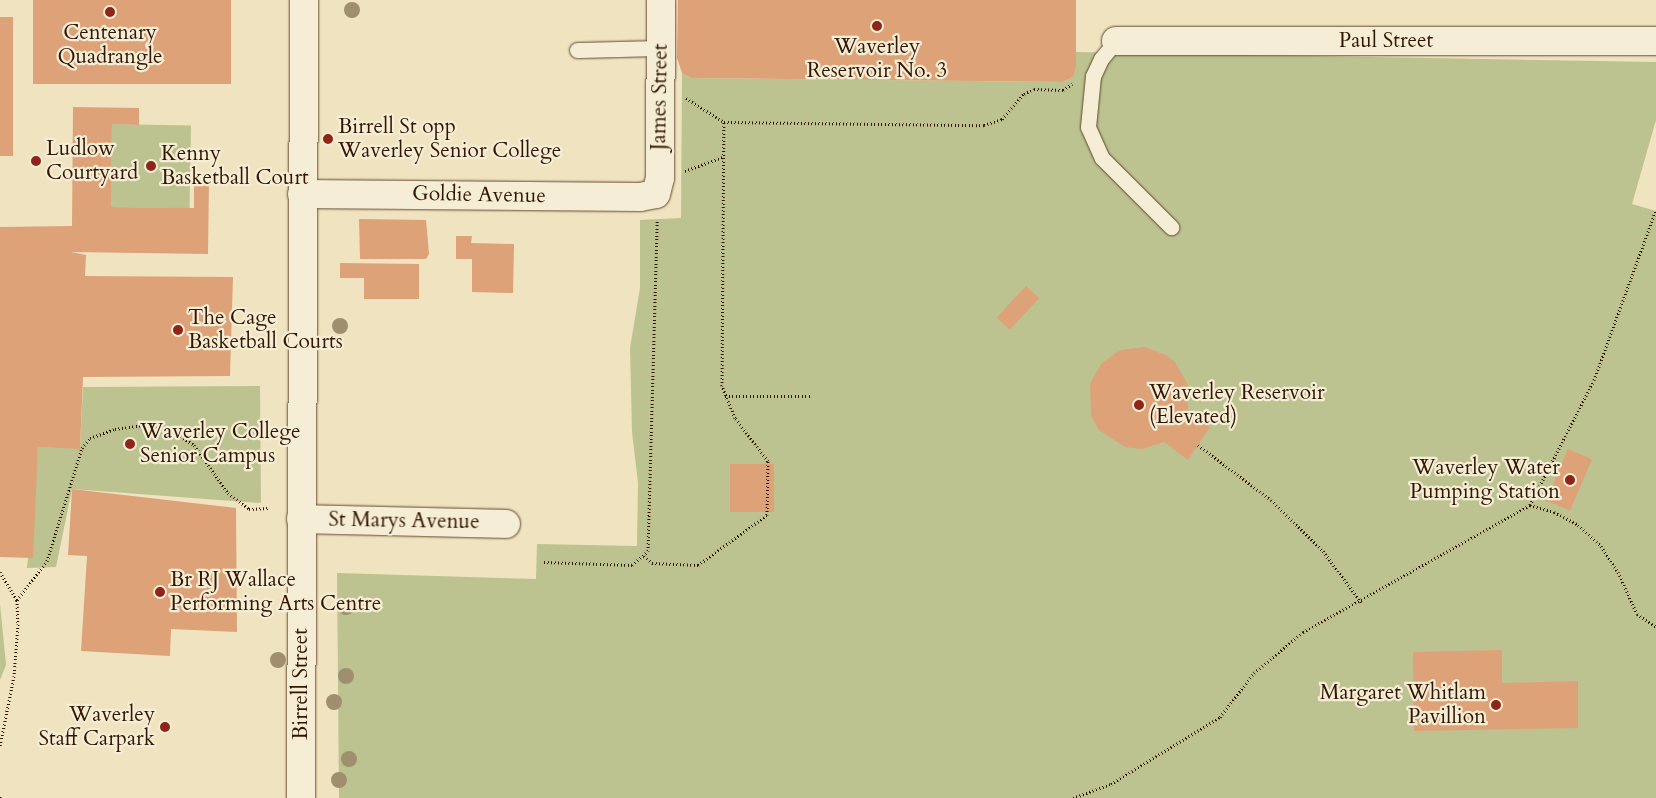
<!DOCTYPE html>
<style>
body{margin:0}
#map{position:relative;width:1656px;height:798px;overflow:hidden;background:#f0e3bf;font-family:Cardo,serif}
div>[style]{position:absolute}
.green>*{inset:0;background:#bcc390;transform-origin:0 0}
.building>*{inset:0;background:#dea279;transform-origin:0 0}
.path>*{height:3px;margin-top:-1.5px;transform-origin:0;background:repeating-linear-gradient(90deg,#331600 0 1px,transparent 0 3.5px)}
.roads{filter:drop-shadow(0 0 1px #624930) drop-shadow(0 0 1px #624930)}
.lane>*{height:15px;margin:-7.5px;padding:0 7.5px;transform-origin:7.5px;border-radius:7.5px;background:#f5edd5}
.street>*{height:28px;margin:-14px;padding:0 14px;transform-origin:14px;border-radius:14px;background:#f5edd5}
.secondary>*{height:28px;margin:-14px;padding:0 14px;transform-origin:14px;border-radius:14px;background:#f5edd5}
.trees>*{width:16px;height:16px;margin:-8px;border-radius:50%;background:#9f8f6e}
.dots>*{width:14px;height:14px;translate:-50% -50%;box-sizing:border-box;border:2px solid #f5edd5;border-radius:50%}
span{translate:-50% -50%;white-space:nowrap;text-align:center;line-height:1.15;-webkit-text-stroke:4.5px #f5edd5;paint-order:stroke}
.poi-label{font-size:21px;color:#331600}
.left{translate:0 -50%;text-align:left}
.right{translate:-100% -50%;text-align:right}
.street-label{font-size:21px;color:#331600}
</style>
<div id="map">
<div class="green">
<div style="clip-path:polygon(1076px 52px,1656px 62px,1656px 120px,1632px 204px,1656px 211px,1656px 798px,339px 798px,337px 573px,536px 579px,537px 544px,637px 546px,638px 483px,632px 432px,630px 348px,640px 288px,640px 220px,681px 218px,682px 73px,691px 78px,1063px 82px,1073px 77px)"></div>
<div style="left:112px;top:124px;width:79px;height:83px;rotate:1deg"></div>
<div style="clip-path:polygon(260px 386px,261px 503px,72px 489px,56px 567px,27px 568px,38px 447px,80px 448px,83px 387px)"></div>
<div style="clip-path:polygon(0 604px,6px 665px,0 680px)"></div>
</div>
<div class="building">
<div style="left:33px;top:0;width:198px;height:84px"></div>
<div style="clip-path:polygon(678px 0,1076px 0,1076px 67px,1073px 77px,1063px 82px,691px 78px,682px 73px,677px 58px)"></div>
<div style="left:0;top:17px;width:13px;height:139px"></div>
<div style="clip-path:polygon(73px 107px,139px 108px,139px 125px,112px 124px,111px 207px,194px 208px,194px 182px,209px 182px,208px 254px,71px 252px,86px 255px,85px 276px,233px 277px,230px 376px,83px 377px,80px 449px,38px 447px,33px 558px,0 557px,0 227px,72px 226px)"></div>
<div style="clip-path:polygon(359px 219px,426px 220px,429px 254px,426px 259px,360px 259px)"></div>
<div style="clip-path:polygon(456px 236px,472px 236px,471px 243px,514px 244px,513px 293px,472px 292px,472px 259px,456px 259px)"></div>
<div style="clip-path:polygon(340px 263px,419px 264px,419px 299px,364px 299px,364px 278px,340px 278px)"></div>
<div style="left:1026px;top:286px;width:18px;height:43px;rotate:43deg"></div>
<div style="clip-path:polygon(1144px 347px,1166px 355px,1175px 362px,1187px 383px,1188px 410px,1210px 427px,1188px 460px,1164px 442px,1142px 449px,1125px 447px,1099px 430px,1091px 416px,1090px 384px,1101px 364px,1120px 350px)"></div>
<div style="left:1568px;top:449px;width:26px;height:56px;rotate:23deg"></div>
<div style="left:730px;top:464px;width:44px;height:48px"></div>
<div style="clip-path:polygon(72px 489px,236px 508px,237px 632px,171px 629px,170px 656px,81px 651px,87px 556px,68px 555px)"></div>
<div style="clip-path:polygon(1502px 650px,1502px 683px,1578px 681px,1578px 728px,1414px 731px,1413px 652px)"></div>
</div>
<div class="path">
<div style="left:686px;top:98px;width:45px;rotate:32.3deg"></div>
<div style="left:724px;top:122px;width:260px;rotate:0.7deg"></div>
<div style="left:984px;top:125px;width:19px;rotate:-18deg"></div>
<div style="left:1002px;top:119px;width:33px;rotate:-49deg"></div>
<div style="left:1024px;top:94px;width:11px;rotate:-27deg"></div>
<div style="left:1034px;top:89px;width:29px;rotate:2deg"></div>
<div style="left:1063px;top:90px;width:11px;rotate:-34deg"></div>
<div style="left:685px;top:171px;width:40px;rotate:-20.2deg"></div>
<div style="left:725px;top:396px;width:86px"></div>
<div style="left:1198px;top:445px;width:91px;rotate:37deg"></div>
<div style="left:1271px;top:500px;width:73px;rotate:44.4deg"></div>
<div style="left:1323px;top:551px;width:64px;rotate:53.3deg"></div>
<div style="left:1530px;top:505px;width:25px;rotate:16deg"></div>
<div style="left:1554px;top:512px;width:27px;rotate:28deg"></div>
<div style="left:1578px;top:525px;width:31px;rotate:42deg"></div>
<div style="left:1601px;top:546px;width:31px;rotate:57deg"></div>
<div style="left:1618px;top:572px;width:46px;rotate:65.7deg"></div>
<div style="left:1637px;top:614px;width:23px;rotate:34deg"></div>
<div style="left:644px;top:556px;width:11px;rotate:41deg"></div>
<div style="left:652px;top:563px;width:46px;rotate:2.5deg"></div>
<div style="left:698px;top:565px;width:85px;rotate:-35.9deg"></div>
<div style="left:767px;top:515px;width:54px;rotate:-88.9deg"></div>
<div style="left:768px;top:461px;width:54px;rotate:-127.5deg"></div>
<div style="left:735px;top:418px;width:35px;rotate:-112deg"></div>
<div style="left:722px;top:386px;width:264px;rotate:-89.6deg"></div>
<div style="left:544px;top:562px;width:88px;rotate:2deg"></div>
<div style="left:632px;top:565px;width:21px;rotate:-41deg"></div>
<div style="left:648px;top:551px;width:330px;rotate:-88.4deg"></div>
<div style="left:0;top:572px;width:33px;rotate:59deg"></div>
<div style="left:17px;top:600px;width:24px;rotate:88deg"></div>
<div style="left:18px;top:624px;width:52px;rotate:94.4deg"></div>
<div style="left:14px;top:676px;width:71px;rotate:101.3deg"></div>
<div style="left:17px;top:600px;width:49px;rotate:-52.4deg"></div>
<div style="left:47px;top:561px;width:118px;rotate:-72.8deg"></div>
<div style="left:82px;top:448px;width:13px;rotate:-51deg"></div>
<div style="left:90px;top:438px;width:27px;rotate:-20deg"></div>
<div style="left:115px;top:429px;width:27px;rotate:-8deg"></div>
<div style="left:142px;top:425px;width:30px;rotate:12deg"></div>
<div style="left:171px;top:431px;width:27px;rotate:31deg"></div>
<div style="left:194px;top:445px;width:59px;rotate:54.7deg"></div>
<div style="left:228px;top:493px;width:26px;rotate:37deg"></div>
<div style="left:249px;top:509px;width:20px;rotate:-3deg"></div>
<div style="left:0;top:796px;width:2px;rotate:90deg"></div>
<div style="left:1073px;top:798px;width:40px;rotate:-20.2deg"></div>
<div style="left:1111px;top:784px;width:128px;rotate:-31.6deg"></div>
<div style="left:1220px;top:717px;width:56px;rotate:-52.3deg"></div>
<div style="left:1254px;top:673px;width:64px;rotate:-39.9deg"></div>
<div style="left:1303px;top:632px;width:260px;rotate:-29.2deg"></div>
<div style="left:1530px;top:505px;width:140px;rotate:-62.9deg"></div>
<div style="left:1594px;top:380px;width:181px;rotate:-70deg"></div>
</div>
<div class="roads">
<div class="lane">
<div style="left:1116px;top:41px;width:23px;rotate:130deg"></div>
<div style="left:1101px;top:59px;width:19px;rotate:115deg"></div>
<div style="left:1093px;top:76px;width:51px;rotate:95.6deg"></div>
<div style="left:1088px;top:127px;width:34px;rotate:66deg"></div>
<div style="left:1102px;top:158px;width:98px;rotate:45deg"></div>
<div style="left:577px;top:50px;width:84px;rotate:-1.4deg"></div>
</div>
<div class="street">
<div style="left:1116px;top:41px;width:540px"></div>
<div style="left:302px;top:194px;width:338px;rotate:0.5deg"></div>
<div style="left:640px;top:197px;width:16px;rotate:-11deg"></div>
<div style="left:656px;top:194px;width:16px;rotate:-76deg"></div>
<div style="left:660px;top:178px;width:178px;rotate:-89.7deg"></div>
<div style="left:301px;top:519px;width:205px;rotate:1.4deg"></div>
</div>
<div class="secondary">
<div style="left:301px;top:798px;width:798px;rotate:-89.78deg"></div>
</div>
</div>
<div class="trees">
<div style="left:352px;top:10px"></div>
<div style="left:340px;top:326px"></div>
<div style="left:346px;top:607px"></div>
<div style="left:278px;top:660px"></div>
<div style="left:346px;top:676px"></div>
<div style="left:334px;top:702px"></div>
<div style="left:349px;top:759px"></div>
<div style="left:339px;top:780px"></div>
</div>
<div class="dots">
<div style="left:110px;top:12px;background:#8f2418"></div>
<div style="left:877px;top:26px;background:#8f2418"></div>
<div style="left:328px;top:139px;background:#8f2418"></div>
<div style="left:36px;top:161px;background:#8f2418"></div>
<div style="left:151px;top:166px;background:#8f2418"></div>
<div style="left:178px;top:330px;background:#8f2418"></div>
<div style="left:1139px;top:405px;background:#8f2418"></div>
<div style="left:130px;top:444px;background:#8f2418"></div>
<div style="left:1570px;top:480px;background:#8f2418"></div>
<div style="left:160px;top:592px;background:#8f2418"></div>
<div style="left:1496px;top:705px;background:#8f2418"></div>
<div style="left:165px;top:727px;background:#8f2418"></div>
</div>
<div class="poi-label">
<span style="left:110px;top:45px">Centenary<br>Quadrangle</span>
<span style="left:877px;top:59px">Waverley<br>Reservoir No. 3</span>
<span class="left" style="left:338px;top:139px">Birrell St opp<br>Waverley Senior College</span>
<span class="left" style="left:46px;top:161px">Ludlow<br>Courtyard</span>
<span class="left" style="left:161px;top:166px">Kenny<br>Basketball Court</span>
<span class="left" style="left:188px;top:330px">The Cage<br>Basketball Courts</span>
<span class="left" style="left:1149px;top:405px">Waverley Reservoir<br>(Elevated)</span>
<span class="left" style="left:140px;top:444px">Waverley College<br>Senior Campus</span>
<span class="right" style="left:1560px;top:480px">Waverley Water<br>Pumping Station</span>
<span class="left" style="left:170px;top:592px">Br RJ Wallace<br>Performing Arts Centre</span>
<span class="right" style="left:1486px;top:705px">Margaret Whitlam<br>Pavillion</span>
<span class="right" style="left:155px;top:727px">Waverley<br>Staff Carpark</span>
</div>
<div class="street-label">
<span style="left:1386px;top:41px">Paul Street</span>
<span style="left:660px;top:97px;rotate:-89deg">James Street</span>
<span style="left:479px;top:195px;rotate:1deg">Goldie Avenue</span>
<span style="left:404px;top:521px;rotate:1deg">St Marys Avenue</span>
<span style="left:301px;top:684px;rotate:-90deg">Birrell Street</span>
</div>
</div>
